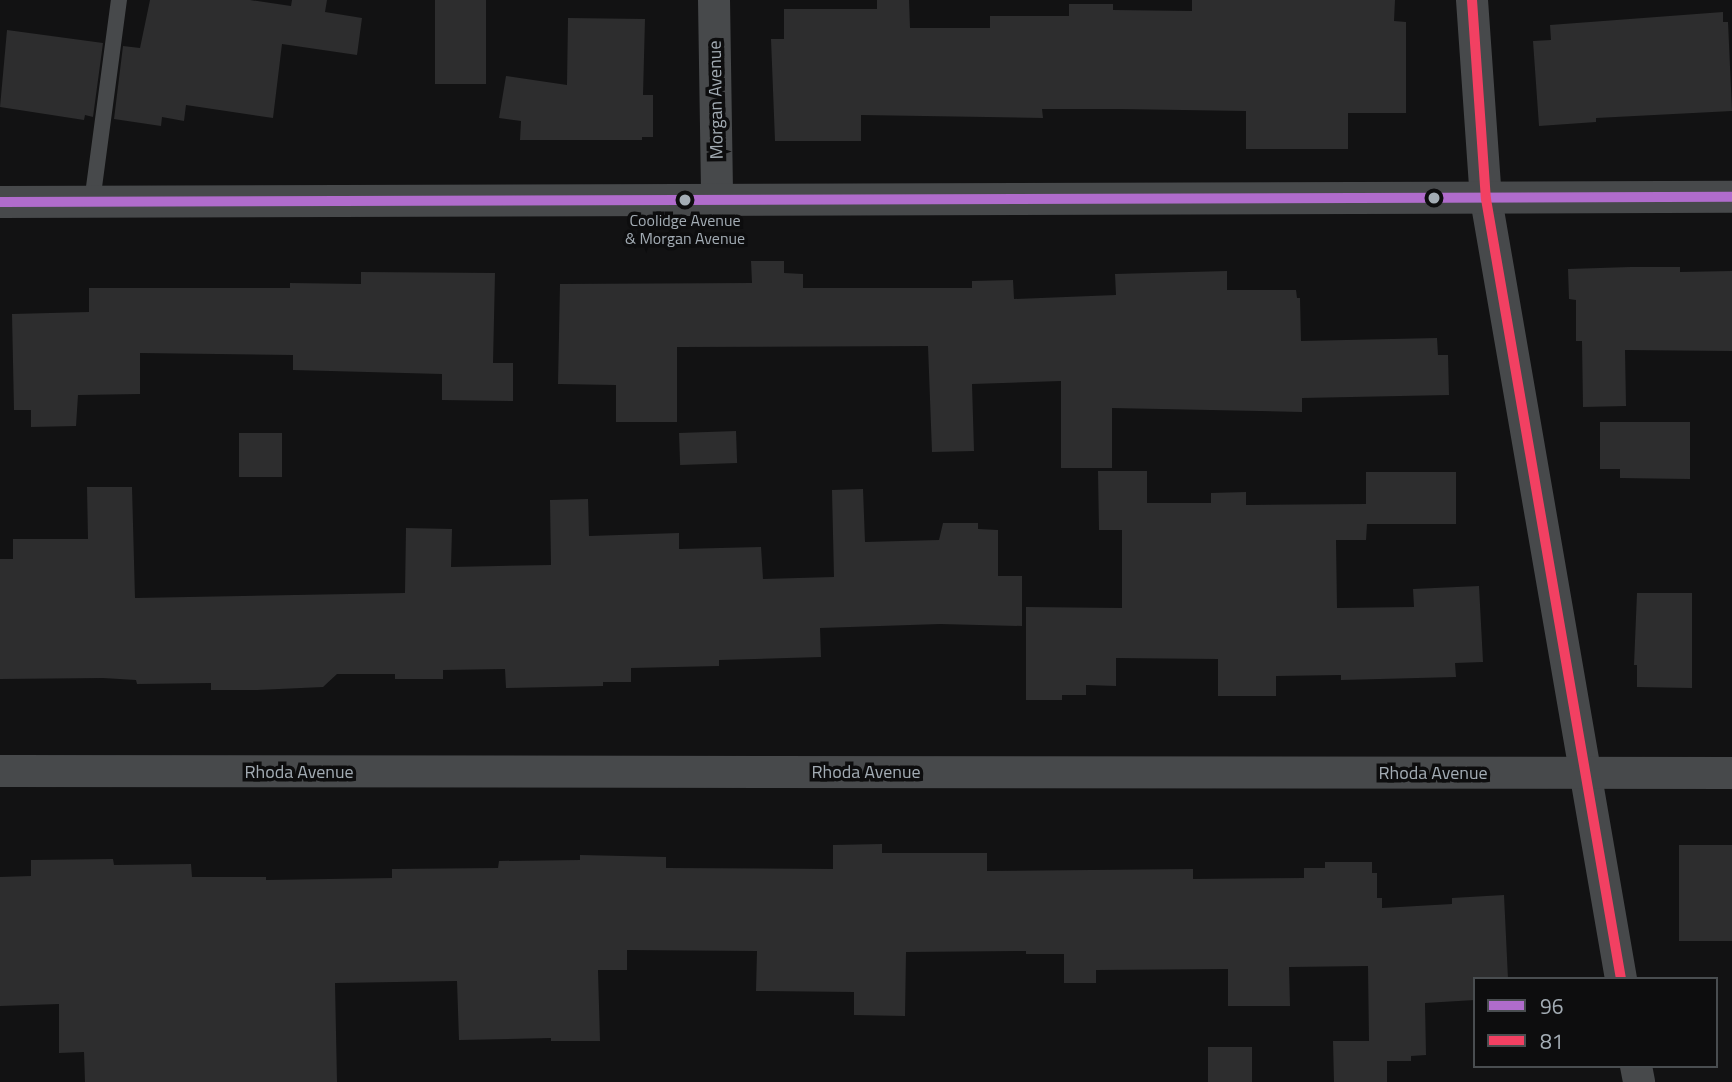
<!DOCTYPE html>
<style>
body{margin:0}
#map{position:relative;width:1732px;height:1082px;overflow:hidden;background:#121213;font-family:"Titillium Web",sans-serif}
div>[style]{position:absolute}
.building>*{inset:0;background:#2d2d2e;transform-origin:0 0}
.lane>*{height:16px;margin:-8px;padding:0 8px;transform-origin:8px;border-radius:8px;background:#47494b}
.street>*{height:32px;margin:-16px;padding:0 16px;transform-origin:16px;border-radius:16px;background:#47494b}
.bus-1>*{height:10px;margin:-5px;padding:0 5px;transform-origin:5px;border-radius:5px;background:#b06ccc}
.bus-2>*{height:10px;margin:-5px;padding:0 5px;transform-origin:5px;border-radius:5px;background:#f24062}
.dots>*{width:19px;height:19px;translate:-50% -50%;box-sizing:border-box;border:4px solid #0d0d0e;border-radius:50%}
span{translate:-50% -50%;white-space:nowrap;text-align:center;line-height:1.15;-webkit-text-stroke:7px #0d0d0e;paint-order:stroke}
.bus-label{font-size:16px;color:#a3acb4}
.street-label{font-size:18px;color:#a3acb4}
.legend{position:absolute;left:1473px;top:977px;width:245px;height:91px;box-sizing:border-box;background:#0d0d0e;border:2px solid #494d50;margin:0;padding:9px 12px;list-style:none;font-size:21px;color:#a3acb4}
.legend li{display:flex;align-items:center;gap:14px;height:35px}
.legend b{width:35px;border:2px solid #494d50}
</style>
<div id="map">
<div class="building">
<div style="clip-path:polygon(150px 0,250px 0,291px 6px,292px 0,327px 0,325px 12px,362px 18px,357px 55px,282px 44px,273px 118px,186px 105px,184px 121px,162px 117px,161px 126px,114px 119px,123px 46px,140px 48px)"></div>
<div style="left:435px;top:0;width:51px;height:84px"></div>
<div style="clip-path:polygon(877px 0,909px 0,910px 28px,990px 28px,990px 16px,1069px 16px,1069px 4px,1113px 4px,1113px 10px,1192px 11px,1192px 0,1395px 0,1394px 21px,1406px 22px,1406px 113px,1348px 113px,1348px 149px,1246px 149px,1246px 111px,1120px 109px,1042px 109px,1043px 118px,861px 115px,861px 141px,775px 141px,771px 39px,784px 39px,784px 9px,877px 9px)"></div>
<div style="clip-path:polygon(1723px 12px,1723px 22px,1728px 22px,1732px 111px,1596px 118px,1596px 122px,1539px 126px,1533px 41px,1551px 40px,1550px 25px)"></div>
<div style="clip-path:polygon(568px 18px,645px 19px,643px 95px,653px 95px,653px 137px,642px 137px,642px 140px,520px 140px,521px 121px,499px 118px,506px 76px,567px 85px)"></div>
<div style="clip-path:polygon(7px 30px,103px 43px,93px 117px,85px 115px,84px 120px,0 107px)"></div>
<div style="clip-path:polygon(751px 261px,784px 261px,784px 273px,803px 274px,803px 288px,972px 288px,972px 281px,1013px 280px,1014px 299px,1116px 295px,1115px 274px,1227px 271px,1227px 290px,1296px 290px,1297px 298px,1300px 298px,1301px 341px,1437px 338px,1438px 355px,1448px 355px,1449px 395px,1302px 398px,1302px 412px,1112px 408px,1112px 468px,1061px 468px,1061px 381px,972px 384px,974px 451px,932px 452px,928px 346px,677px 347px,677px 422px,616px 422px,616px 385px,558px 384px,560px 284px,752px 283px)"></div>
<div style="clip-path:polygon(1631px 267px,1680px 267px,1680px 272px,1732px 271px,1732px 351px,1625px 350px,1626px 406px,1583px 407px,1582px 341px,1576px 341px,1576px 300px,1569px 299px,1568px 269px)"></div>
<div style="clip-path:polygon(361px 272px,495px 273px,493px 363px,513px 363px,513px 401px,442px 400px,442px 374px,293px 370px,293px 355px,140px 353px,140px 394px,78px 395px,76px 426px,31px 427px,31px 410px,14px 410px,12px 314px,89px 312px,89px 288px,290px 288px,290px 283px,361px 284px)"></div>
<div style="clip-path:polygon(1600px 422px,1690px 422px,1690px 479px,1620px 478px,1620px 469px,1600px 469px)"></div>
<div style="left:736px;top:431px;width:32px;height:57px;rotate:88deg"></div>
<div style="left:239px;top:433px;width:43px;height:44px"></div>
<div style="clip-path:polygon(1098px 471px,1147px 471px,1147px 503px,1211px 503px,1211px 493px,1246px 492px,1246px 505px,1366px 504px,1366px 472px,1456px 472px,1456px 524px,1367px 524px,1366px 540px,1336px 540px,1337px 608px,1414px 607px,1413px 589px,1479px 586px,1483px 662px,1455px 663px,1456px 677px,1341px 680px,1341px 675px,1276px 676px,1276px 696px,1218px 696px,1218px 659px,1116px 658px,1116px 686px,1086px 685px,1086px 695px,1062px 695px,1062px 700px,1026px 700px,1026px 607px,1122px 608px,1122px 530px,1099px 530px)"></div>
<div style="clip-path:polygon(87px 487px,132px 487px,135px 598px,405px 593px,406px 528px,452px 529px,451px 567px,551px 565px,550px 500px,588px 499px,589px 536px,679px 533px,679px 549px,761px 547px,763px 579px,834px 577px,832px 490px,863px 489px,865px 542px,939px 540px,943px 523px,978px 523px,978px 529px,998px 530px,998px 576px,1022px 576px,1022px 626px,940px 624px,820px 628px,821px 657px,719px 660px,719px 666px,631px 668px,631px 682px,603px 682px,603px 686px,506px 688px,505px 669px,443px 670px,443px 679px,395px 679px,395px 674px,337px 674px,323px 687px,257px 690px,211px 690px,211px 683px,137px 684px,136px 680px,103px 678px,0 679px,0 559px,13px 559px,13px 539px,88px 539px)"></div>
<div style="clip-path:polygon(1637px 593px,1692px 593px,1692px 688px,1637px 687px,1637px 665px,1634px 665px)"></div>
<div style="clip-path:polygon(882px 844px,882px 853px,987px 853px,987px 871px,1193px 869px,1193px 879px,1304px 878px,1304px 868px,1325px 868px,1325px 862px,1372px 862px,1372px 873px,1377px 873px,1377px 898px,1382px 898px,1382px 908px,1452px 904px,1452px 898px,1504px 895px,1508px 979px,1475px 979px,1475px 1000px,1425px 1003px,1426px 1055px,1411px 1056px,1411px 1061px,1387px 1061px,1387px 1082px,1334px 1082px,1333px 1041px,1369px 1041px,1368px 966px,1289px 967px,1290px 1006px,1228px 1006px,1228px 969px,1096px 970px,1096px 983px,1064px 983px,1064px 954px,1026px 954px,1026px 951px,906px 952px,905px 1016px,854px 1015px,854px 992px,756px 991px,757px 951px,627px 950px,627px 970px,598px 970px,600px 1041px,551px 1041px,551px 1038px,459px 1040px,457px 981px,335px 983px,337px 1082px,85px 1082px,84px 1052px,59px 1053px,59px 1004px,0 1006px,0 877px,31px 876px,31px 860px,113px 859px,114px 865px,191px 864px,192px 877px,266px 877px,266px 880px,392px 878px,392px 869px,498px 868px,499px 861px,580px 860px,580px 855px,666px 857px,666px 868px,833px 869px,833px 845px)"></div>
<div style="left:1679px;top:845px;width:53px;height:96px"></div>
<div style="left:1208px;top:1047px;width:44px;height:35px"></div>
</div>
<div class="lane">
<div style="left:92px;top:202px;width:204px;rotate:-82.4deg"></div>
</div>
<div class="street">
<div style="left:714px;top:0;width:201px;rotate:89.1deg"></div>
<div style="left:1472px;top:0;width:199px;rotate:86deg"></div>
<div style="left:1486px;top:199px;width:792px;rotate:80.18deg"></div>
<div style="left:0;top:202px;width:1732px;rotate:-0.17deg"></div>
<div style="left:0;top:771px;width:1732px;rotate:0.07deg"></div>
<div style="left:1636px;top:1066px;width:16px;rotate:79deg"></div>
</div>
<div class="bus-1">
<div style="left:0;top:202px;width:1732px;rotate:-0.17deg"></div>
</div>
<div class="bus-2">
<div style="left:1472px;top:0;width:199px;rotate:86deg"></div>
<div style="left:1486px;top:199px;width:792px;rotate:80.18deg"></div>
</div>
<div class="dots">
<div style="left:1434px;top:198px;background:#a3acb4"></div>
<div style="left:685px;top:200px;background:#a3acb4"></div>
</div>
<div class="bus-label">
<span style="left:685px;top:229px">Coolidge Avenue<br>&amp; Morgan Avenue</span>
</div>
<div class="street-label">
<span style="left:716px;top:100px;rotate:-91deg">Morgan Avenue</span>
<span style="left:299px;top:772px">Rhoda Avenue</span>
<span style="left:866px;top:772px">Rhoda Avenue</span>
<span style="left:1433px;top:773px">Rhoda Avenue</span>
</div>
<ul class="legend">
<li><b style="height:9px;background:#b06ccc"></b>96</li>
<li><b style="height:9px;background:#f24062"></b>81</li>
</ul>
</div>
